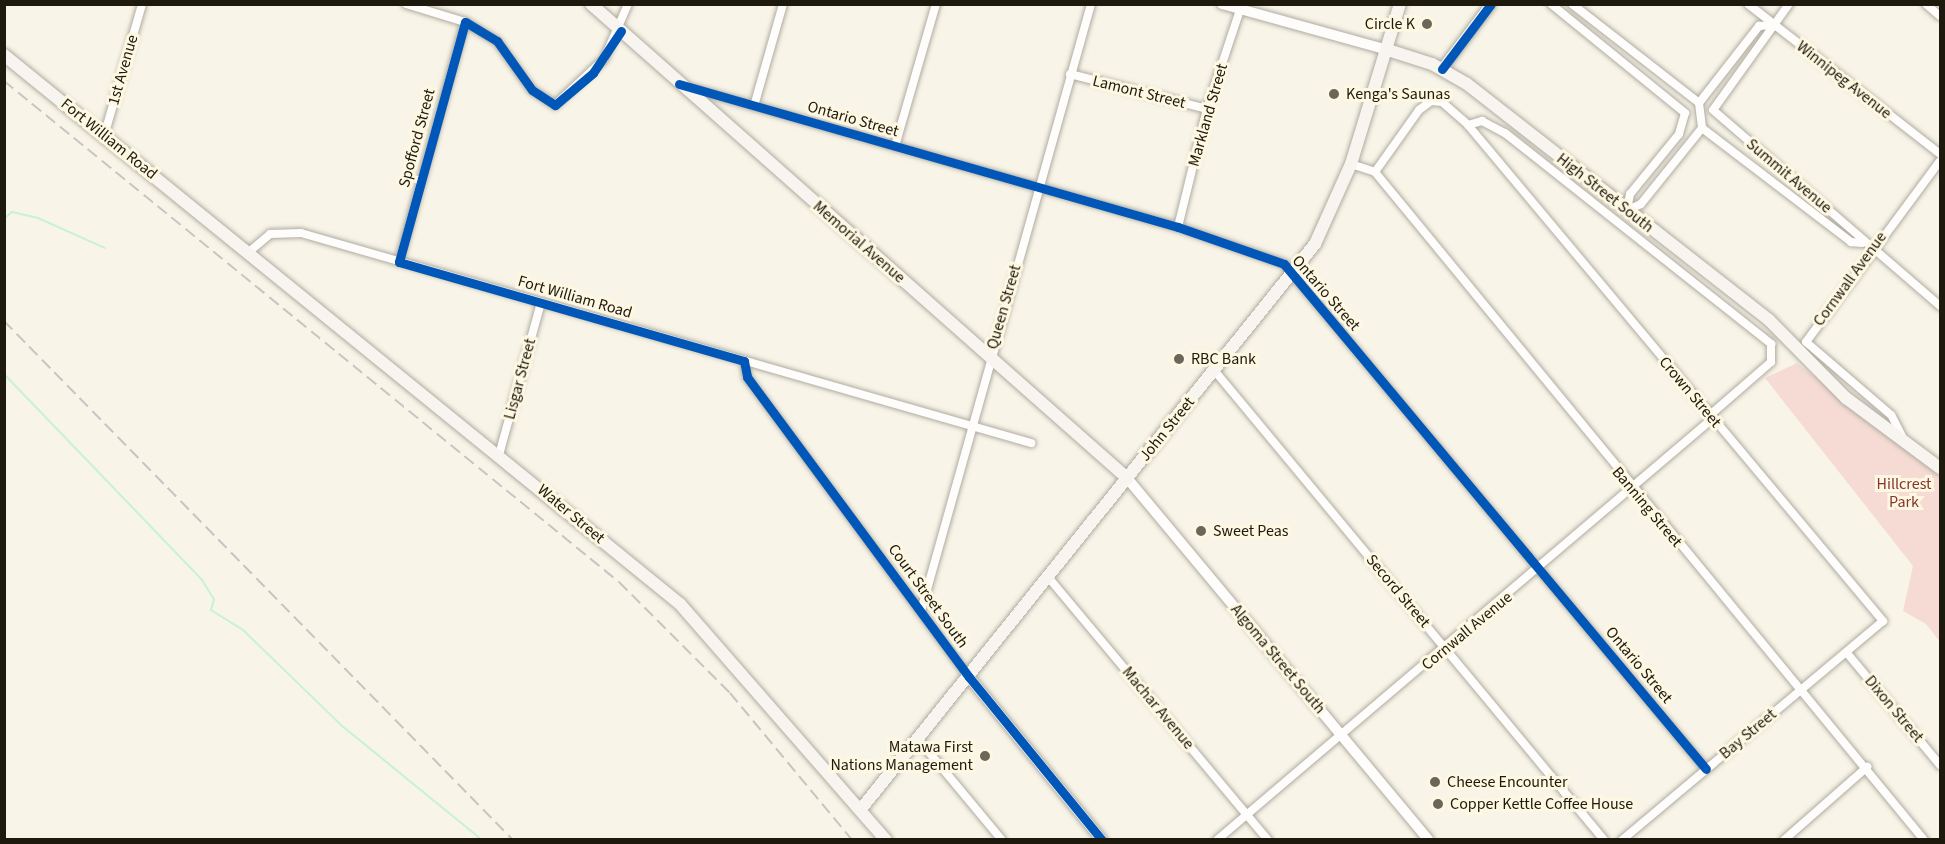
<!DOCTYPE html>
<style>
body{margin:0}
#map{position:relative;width:1945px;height:844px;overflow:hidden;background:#f8f4e8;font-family:"Source Sans 3",sans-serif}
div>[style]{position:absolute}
.green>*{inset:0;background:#f5dbd3}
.stream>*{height:2px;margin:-1px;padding:0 1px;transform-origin:1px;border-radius:1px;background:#c8f2d4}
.roads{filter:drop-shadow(0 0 2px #b0aca1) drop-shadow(0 0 2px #b0aca1)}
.minor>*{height:8px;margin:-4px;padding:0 4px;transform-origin:4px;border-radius:4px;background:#fefdfc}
.tertiary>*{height:10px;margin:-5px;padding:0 5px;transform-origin:5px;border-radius:5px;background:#fefdfc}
.secondary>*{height:12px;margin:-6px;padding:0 6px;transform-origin:6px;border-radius:6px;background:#f8f5f1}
.rail>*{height:2px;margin-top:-1px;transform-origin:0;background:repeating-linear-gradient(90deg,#c6c5c2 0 12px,transparent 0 18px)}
.cycleway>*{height:9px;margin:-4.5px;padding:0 4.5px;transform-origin:4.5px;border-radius:4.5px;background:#0057b8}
.dots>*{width:16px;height:16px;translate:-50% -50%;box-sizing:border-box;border:3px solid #fef7e2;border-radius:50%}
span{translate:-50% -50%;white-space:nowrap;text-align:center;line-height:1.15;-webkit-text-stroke:6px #fef7e2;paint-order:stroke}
.poi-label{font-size:16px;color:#1d190c}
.right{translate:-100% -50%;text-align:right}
.left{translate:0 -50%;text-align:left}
.street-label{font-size:16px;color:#1d190c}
.park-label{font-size:16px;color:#84352f}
.frame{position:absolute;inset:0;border:6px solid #1d190c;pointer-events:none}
</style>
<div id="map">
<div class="green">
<div style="clip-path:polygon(1797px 363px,1940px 476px,1940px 642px,1926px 624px,1903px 611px,1913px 566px,1765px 378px)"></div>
</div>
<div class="stream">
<div style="left:5px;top:218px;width:9px;rotate:-41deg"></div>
<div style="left:12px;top:212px;width:27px;rotate:13deg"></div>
<div style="left:38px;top:218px;width:73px;rotate:24.1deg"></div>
<div style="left:4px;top:374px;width:286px;rotate:46.1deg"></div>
<div style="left:202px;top:580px;width:22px;rotate:58deg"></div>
<div style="left:214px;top:599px;width:11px;rotate:105deg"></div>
<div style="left:211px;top:610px;width:38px;rotate:32deg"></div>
<div style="left:243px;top:630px;width:136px;rotate:44.1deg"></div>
<div style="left:341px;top:725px;width:182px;rotate:39.2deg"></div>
</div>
<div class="roads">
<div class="minor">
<div style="left:406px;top:4px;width:62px;rotate:17deg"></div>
<div style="left:465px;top:22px;width:37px;rotate:31deg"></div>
<div style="left:497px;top:41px;width:60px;rotate:54.5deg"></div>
<div style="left:532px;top:90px;width:27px;rotate:33deg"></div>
<div style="left:555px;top:105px;width:67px;rotate:-43.2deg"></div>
<div style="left:604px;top:59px;width:60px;rotate:-66.4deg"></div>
<div style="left:1551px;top:4px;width:173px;rotate:39.1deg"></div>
<div style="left:1685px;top:113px;width:22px;rotate:106deg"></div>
<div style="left:1679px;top:134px;width:77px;rotate:129.2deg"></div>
<div style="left:1630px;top:194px;width:16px;rotate:101deg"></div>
<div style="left:1572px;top:4px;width:161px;rotate:37.9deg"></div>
<div style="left:1699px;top:103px;width:98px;rotate:-52.1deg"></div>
<div style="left:1759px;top:26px;width:14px;rotate:-4deg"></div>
<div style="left:1748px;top:4px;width:244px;rotate:38deg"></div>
<div style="left:1789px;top:4px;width:130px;rotate:125.6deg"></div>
<div style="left:1713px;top:110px;width:300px;rotate:40.8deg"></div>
<div style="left:1926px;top:4px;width:18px;rotate:41deg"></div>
<div style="left:1070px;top:74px;width:141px;rotate:14.3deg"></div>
<div style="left:688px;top:87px;width:510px;rotate:15.95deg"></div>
<div style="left:1178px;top:227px;width:112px;rotate:19.2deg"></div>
<div style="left:1284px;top:264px;width:658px;rotate:50.12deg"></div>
<div style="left:1699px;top:103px;width:25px;rotate:83deg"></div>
<div style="left:754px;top:106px;width:106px;rotate:-74.1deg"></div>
<div style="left:1468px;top:125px;width:15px;rotate:-16deg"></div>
<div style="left:1482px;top:121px;width:26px;rotate:28deg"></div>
<div style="left:1505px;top:133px;width:340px;rotate:38.4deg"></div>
<div style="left:1771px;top:344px;width:18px;rotate:90deg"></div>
<div style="left:1771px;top:362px;width:81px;rotate:139deg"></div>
<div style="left:1702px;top:128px;width:188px;rotate:37.4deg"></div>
<div style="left:1851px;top:242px;width:11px;rotate:5deg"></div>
<div style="left:104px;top:136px;width:137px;rotate:-73.9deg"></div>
<div style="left:895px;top:146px;width:148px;rotate:-73.9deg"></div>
<div style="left:1351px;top:164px;width:25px;rotate:18deg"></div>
<div style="left:1375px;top:172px;width:76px;rotate:-54.6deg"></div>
<div style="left:1419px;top:110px;width:15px;rotate:-37deg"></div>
<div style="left:1431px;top:101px;width:11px;rotate:5deg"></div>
<div style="left:1442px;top:102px;width:35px;rotate:41deg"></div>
<div style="left:1468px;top:125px;width:647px;rotate:50.08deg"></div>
<div style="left:1883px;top:621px;width:341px;rotate:140deg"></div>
<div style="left:1375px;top:172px;width:865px;rotate:50.58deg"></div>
<div style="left:1627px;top:210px;width:15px;rotate:-23deg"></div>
<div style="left:1641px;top:204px;width:97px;rotate:-51.2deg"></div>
<div style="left:1178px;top:227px;width:122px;rotate:-76.2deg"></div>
<div style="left:1207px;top:109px;width:111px;rotate:-71.6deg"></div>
<div style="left:250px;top:251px;width:26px;rotate:-40deg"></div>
<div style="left:270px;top:234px;width:31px;rotate:-2deg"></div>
<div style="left:301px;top:233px;width:760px;rotate:16.05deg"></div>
<div style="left:399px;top:262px;width:249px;rotate:-74.6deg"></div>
<div style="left:744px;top:361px;width:16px;rotate:79deg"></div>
<div style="left:747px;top:377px;width:373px;rotate:53.5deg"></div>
<div style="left:1214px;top:370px;width:611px;rotate:50.31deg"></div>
<div style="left:1905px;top:442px;width:30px;rotate:-117deg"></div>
<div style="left:1891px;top:415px;width:112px;rotate:-139.3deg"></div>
<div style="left:1806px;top:342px;width:225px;rotate:-53.5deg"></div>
<div style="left:499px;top:455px;width:158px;rotate:-74.6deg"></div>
<div style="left:1048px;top:577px;width:343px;rotate:50.1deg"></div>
<div style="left:921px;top:611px;width:630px;rotate:-74.35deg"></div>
<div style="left:1847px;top:653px;width:146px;rotate:50.3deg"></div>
<div style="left:918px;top:739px;width:131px;rotate:50.3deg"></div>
<div style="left:1217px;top:840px;width:650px;rotate:-40.38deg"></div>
<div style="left:1784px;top:840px;width:111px;rotate:-41.3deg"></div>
</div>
<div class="tertiary">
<div style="left:1222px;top:4px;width:172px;rotate:15.5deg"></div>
<div style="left:1442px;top:69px;width:81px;rotate:-53deg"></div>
<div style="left:1127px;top:478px;width:471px;rotate:50.2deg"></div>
<div style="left:969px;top:677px;width:210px;rotate:50.8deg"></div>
</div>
<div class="secondary">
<div style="left:591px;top:4px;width:716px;rotate:41.49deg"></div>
<div style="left:1388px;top:50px;width:46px;rotate:17.7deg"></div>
<div style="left:1432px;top:64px;width:40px;rotate:29.7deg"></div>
<div style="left:1467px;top:84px;width:383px;rotate:38deg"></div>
<div style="left:1769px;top:320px;width:110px;rotate:45.4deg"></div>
<div style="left:1846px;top:398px;width:117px;rotate:36.7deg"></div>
<div style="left:4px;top:55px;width:871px;rotate:39.08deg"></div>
<div style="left:680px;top:604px;width:313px;rotate:48.9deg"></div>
<div style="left:861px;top:809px;width:725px;rotate:-51.22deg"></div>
<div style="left:1315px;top:244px;width:88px;rotate:-65.8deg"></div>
<div style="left:1351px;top:164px;width:167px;rotate:-73deg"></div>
</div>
</div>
<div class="rail">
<div style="left:4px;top:81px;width:793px;rotate:39.17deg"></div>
<div style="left:619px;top:582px;width:157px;rotate:45deg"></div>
<div style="left:730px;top:693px;width:191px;rotate:50.3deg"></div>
<div style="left:4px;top:321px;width:727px;rotate:45.56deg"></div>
</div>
<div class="cycleway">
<div style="left:621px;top:31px;width:50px;rotate:123.7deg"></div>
<div style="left:593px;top:73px;width:50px;rotate:139.9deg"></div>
<div style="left:555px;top:105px;width:27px;rotate:-147deg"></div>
<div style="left:532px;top:90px;width:60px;rotate:-125.5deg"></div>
<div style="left:497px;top:41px;width:37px;rotate:-149deg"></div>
<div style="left:465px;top:22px;width:249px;rotate:105.4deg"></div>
<div style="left:399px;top:262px;width:359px;rotate:16deg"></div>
<div style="left:744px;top:361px;width:16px;rotate:79deg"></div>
<div style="left:747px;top:377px;width:373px;rotate:53.5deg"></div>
<div style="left:969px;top:677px;width:210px;rotate:50.8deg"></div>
<div style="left:1442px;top:69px;width:81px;rotate:-53deg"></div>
<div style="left:679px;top:84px;width:519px;rotate:15.99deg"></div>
<div style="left:1178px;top:227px;width:112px;rotate:19.2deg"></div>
<div style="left:1284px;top:264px;width:658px;rotate:50.12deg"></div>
</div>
<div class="dots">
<div style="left:1427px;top:24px;background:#6a6659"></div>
<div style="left:1334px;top:94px;background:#6a6659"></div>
<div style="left:1179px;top:359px;background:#6a6659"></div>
<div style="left:1201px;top:531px;background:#6a6659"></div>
<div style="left:985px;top:756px;background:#6a6659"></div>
<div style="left:1435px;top:782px;background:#6a6659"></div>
<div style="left:1438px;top:804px;background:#6a6659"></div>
</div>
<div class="poi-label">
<span class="right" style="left:1415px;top:24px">Circle K</span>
<span class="left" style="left:1346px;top:94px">Kenga's Saunas</span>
<span class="left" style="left:1191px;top:359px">RBC Bank</span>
<span class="left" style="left:1213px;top:531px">Sweet Peas</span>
<span class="right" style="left:973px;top:756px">Matawa First<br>Nations Management</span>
<span class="left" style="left:1447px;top:782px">Cheese Encounter</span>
<span class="left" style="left:1450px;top:804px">Copper Kettle Coffee House</span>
</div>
<div class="street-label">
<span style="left:123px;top:70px;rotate:-74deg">1st Avenue</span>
<span style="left:1844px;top:80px;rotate:38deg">Winnipeg Avenue</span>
<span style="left:1139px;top:92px;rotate:14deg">Lamont Street</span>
<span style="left:1208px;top:115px;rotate:-74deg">Markland Street</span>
<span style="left:853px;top:119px;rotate:16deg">Ontario Street</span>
<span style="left:417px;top:138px;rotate:-75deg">Spofford Street</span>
<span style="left:109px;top:139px;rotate:39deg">Fort William Road</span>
<span style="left:1789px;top:176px;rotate:40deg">Summit Avenue</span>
<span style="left:1605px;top:193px;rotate:38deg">High Street South</span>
<span style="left:859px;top:242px;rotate:41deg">Memorial Avenue</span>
<span style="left:1850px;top:279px;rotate:-54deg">Cornwall Avenue</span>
<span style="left:1326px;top:293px;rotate:49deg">Ontario Street</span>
<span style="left:575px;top:297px;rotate:16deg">Fort William Road</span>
<span style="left:1004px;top:307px;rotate:-74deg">Queen Street</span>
<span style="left:520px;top:379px;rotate:-75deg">Lisgar Street</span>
<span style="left:1690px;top:392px;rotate:50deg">Crown Street</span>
<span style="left:1167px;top:429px;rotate:-51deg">John Street</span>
<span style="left:1647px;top:507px;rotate:50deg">Banning Street</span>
<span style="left:571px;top:514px;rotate:40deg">Water Street</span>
<span style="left:1398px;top:591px;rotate:50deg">Secord Street</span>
<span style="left:928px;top:596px;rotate:54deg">Court Street South</span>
<span style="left:1467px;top:631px;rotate:-40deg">Cornwall Avenue</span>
<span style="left:1278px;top:659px;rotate:50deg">Algoma Street South</span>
<span style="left:1639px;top:665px;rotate:50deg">Ontario Street</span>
<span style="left:1158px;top:708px;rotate:50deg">Machar Avenue</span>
<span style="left:1894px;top:709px;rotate:50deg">Dixon Street</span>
<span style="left:1748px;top:734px;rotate:-40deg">Bay Street</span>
</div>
<div class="park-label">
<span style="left:1904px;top:493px">Hillcrest<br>Park</span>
</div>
<div class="frame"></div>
</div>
